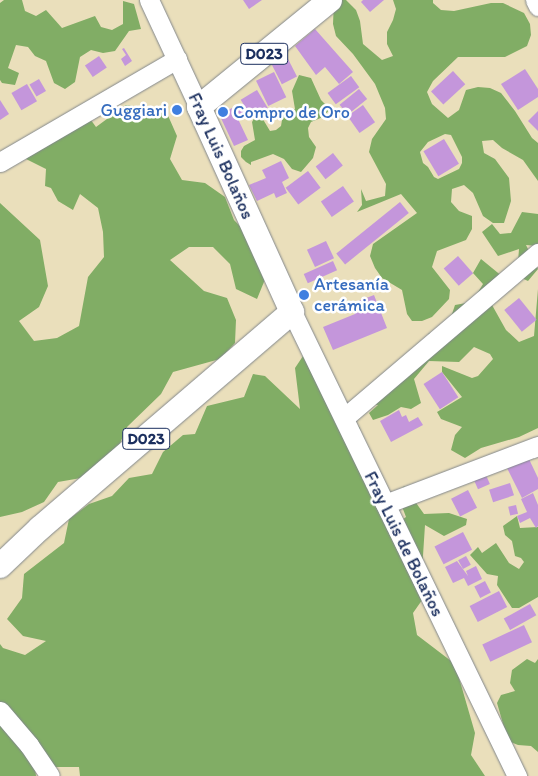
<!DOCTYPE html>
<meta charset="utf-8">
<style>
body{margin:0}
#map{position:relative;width:538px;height:776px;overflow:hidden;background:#eadfbb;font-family:Itim,sans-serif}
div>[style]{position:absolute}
.forest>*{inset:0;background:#81ad65}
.building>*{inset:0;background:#c496db;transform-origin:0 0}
.roads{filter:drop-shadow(0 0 1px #82878c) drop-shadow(0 0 1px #82878c)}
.minor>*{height:19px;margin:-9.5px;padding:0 9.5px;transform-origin:9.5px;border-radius:9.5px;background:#fff}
.major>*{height:24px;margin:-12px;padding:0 12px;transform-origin:12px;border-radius:12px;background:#fff}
.dots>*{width:14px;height:14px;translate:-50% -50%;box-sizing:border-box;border:2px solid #fff;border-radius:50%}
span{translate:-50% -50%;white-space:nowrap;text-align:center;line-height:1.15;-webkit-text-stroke:5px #fff;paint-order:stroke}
.shield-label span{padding:1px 4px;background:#fff;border:1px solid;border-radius:4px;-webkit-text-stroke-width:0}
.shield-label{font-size:16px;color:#1b2f5e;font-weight:700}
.shop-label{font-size:18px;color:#366cbe}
.right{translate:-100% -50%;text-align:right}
.left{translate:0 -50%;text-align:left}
.street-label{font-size:18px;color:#1b2f5e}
</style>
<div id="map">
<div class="forest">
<div style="clip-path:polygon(4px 0,22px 0,25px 11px,36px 16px,46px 10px,62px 28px,95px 16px,101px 27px,112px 30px,123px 24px,123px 1px,134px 4px,141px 29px,129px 31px,115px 51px,103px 53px,91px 50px,80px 57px,75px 82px,65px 89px,54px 83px,46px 61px,35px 56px,28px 47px,16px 45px,8px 68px,19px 73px,15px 85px,2px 83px,0 80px,0 3px)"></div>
<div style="clip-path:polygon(evenodd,334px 0,346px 0,356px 10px,360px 21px,363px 44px,382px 60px,393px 56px,387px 44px,387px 32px,393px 20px,396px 9px,393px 0,433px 0,433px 3px,441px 10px,454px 11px,491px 3px,503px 3px,524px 13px,530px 24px,531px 35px,527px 46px,505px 57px,458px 57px,433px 81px,427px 92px,432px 104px,448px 118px,459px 110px,466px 90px,478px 87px,490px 88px,501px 93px,515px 111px,532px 138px,538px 143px,538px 181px,523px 160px,502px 148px,493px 140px,482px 141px,484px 153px,495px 159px,509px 178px,511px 201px,504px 223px,493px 223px,483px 216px,473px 193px,464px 185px,452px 189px,451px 202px,459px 211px,472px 216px,472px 229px,466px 240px,437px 251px,432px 267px,450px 290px,449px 299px,432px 317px,422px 321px,412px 321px,407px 314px,402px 290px,382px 278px,375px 268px,370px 256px,373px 244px,417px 213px,401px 194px,357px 212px,362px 205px,361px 189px,366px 201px,385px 196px,386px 184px,369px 152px,372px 139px,386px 119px,385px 108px,375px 84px,353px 54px,336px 36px,333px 24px,334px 0,445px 134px,451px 135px,462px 157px,462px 163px,459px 169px,438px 179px,434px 177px,428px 167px,423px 163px,420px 152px,428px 142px,445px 134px)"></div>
<div style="clip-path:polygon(299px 75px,311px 78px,321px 100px,330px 109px,323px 117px,311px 122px,308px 128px,309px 137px,316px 147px,313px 158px,301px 172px,292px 169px,284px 159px,273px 154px,251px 162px,251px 165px,246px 162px,241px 157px,241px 151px,244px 146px,255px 140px,252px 122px,255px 117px,261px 116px,270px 131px,276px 130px,281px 126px,283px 114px,288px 110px,295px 109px,292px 91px)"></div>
<div style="clip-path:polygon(126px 105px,166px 111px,177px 136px,170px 159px,182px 180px,205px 183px,225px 197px,234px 220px,268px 255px,266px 277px,257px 299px,236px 289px,230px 264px,213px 247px,189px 247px,170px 260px,204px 291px,227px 298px,236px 320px,235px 343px,220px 359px,173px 372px,161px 394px,127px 427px,118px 448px,81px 478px,58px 482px,44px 502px,22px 512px,0 517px,0 203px,40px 240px,48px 286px,39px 307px,19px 321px,34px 341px,57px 338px,79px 326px,88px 277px,104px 257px,103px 232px,98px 208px,80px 194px,73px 210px,58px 201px,51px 188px,45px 186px,46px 169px,24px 158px,88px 116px,96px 127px)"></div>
<div style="clip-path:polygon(522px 212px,538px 214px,538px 246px,526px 245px,538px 269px,528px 281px,517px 276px,519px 249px,498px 256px,482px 232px,492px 224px,500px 234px,511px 233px)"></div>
<div style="clip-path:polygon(481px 259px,503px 277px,492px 305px,506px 330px,519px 342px,534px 336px,538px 289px,538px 428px,519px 437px,481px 448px,465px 458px,451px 450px,455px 435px,462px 427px,441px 419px,437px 412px,462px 397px,442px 372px,442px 366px,472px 378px,478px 376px,493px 359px,490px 354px,474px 347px,459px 362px,429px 361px,414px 379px,421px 403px,411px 409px,401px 407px,388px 415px,373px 420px,369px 413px,378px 405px,371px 404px,408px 377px,404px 365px,420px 354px,429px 333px,446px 332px,455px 305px,472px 302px,483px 284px,473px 273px)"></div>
<div style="clip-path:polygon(305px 353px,336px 403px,360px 428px,362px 457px,396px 524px,406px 517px,398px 496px,404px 486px,424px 514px,449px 513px,467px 519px,466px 525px,444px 536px,425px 525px,422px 571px,427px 593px,413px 613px,417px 635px,455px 664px,475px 733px,471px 755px,485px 776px,80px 776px,79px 767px,56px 767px,35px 768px,36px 776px,0 776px,0 644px,3px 648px,25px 655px,46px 641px,23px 636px,7px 619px,22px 598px,24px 574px,64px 543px,69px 519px,89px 504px,112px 496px,129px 478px,152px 474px,163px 452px,183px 435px,195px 434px,207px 406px,244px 397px,253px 374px,265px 376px,300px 409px,295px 368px)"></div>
<div style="clip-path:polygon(517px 516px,520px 528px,538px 527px,538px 597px,519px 608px,512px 608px,497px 585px,498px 576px,487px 574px,470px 555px,478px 547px,482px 553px,496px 543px,509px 563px,519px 569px,524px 562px,521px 558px,515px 556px,512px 541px,505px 535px,503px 526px)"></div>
<div style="clip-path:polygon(527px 659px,535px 663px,538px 659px,538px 752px,531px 746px,518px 745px,508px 741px,497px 703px,501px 695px,515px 691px,510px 683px,512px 670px)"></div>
</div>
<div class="building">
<div style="clip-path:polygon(243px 0,262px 0,249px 9px)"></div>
<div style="clip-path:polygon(363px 0,384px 0,370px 12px,361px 2px)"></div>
<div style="clip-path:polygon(315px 29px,353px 72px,339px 84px,325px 67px,316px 75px,295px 46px)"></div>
<div style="clip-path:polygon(124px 48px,132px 61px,125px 66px,121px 59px,126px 55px,122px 49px)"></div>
<div style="left:99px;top:56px;width:14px;height:17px;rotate:56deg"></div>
<div style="left:287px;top:57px;width:22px;height:17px;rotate:63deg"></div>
<div style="clip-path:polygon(525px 69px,538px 89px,538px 97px,518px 110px,501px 84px)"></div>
<div style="left:453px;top:71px;width:18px;height:30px;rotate:47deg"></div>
<div style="left:274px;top:72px;width:28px;height:20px;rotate:64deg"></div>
<div style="left:351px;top:76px;width:14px;height:29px;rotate:54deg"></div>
<div style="left:39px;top:79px;width:14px;height:11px;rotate:60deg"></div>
<div style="left:27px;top:84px;width:20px;height:18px;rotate:60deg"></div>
<div style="left:359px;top:89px;width:13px;height:25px;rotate:51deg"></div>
<div style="left:257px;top:90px;width:21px;height:19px;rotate:59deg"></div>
<div style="clip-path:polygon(0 100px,9px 114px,0 120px)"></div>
<div style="clip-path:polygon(241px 104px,246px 115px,238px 119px,248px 140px,234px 146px,219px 114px)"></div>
<div style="left:363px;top:105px;width:21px;height:19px;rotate:55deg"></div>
<div style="clip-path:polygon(538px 111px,538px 131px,528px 121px)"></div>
<div style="left:444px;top:139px;width:29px;height:24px;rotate:59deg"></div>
<div style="left:333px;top:153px;width:16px;height:22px;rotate:52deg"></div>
<div style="clip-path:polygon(281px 161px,289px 178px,282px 182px,287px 193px,276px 198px,274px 193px,257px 201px,249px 185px,266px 178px,262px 170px)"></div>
<div style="left:308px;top:171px;width:21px;height:28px;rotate:53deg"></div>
<div style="left:343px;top:186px;width:19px;height:27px;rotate:55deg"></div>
<div style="left:400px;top:202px;width:14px;height:82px;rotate:51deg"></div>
<div style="left:326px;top:241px;width:19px;height:21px;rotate:65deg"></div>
<div style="left:458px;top:256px;width:23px;height:19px;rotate:49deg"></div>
<div style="left:333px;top:261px;width:10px;height:32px;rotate:66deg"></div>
<div style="clip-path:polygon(374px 295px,387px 328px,333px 350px,323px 327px,355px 314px,351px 304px)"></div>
<div style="left:519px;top:298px;width:28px;height:19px;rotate:51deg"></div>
<div style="left:442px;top:372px;width:30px;height:22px;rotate:57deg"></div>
<div style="clip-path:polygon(399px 410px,402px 417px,406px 415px,409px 422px,418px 417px,423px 425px,391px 442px,380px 421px)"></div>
<div style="clip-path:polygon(528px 457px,538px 478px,538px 489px,522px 498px,507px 468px)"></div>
<div style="left:485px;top:473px;width:12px;height:13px;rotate:66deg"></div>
<div style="left:510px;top:483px;width:13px;height:22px;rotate:72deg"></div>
<div style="left:468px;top:490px;width:20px;height:19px;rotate:63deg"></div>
<div style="clip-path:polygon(533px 493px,538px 505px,538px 526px,536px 528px,530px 518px,520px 523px,517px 516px,527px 512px,521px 499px)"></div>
<div style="left:516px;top:505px;width:9px;height:8px;rotate:77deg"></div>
<div style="left:463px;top:532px;width:20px;height:32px;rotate:63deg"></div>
<div style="left:466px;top:556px;width:10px;height:9px;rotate:61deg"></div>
<div style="clip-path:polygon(457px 561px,468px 576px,466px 571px,476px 566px,482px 579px,468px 586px,464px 578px,453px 583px,445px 567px)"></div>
<div style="left:485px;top:581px;width:13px;height:12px;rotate:63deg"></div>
<div style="left:499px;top:591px;width:18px;height:33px;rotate:63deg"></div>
<div style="left:530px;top:604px;width:13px;height:30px;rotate:61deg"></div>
<div style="left:524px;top:625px;width:19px;height:46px;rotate:65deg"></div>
</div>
<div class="roads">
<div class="minor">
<div style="left:149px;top:0;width:118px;rotate:65deg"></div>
<div style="left:535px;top:0;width:7px;rotate:63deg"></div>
<div style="left:0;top:162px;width:205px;rotate:-30.2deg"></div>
<div style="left:292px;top:312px;width:516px;rotate:64.13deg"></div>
<div style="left:344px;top:418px;width:255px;rotate:-40.4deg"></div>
<div style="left:385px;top:504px;width:164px;rotate:-20.8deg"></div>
<div style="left:0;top:711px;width:45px;rotate:49.5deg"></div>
<div style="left:29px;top:745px;width:37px;rotate:56deg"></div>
</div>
<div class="major">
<div style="left:0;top:566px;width:55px;rotate:-43.5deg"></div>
<div style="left:40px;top:528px;width:332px;rotate:-40.6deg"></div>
<div style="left:292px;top:312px;width:225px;rotate:-114.4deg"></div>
<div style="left:199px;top:107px;width:169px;rotate:-39.2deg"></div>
</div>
</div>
<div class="dots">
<div style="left:177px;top:110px;background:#3f7fe0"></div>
<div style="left:223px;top:112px;background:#3f7fe0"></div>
<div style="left:304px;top:295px;background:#3f7fe0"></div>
</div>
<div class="shield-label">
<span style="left:264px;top:54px">D023</span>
<span style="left:146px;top:439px">D023</span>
</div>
<div class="shop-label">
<span class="right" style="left:167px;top:110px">Guggiari</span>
<span class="left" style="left:233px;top:112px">Compro de Oro</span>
<span class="left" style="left:314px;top:295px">Artesanía<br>cerámica</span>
</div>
<div class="street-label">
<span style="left:221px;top:156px;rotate:66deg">Fray Luis Bolaños</span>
<span style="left:404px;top:544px;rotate:64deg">Fray Luis de Bolaños</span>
</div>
</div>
